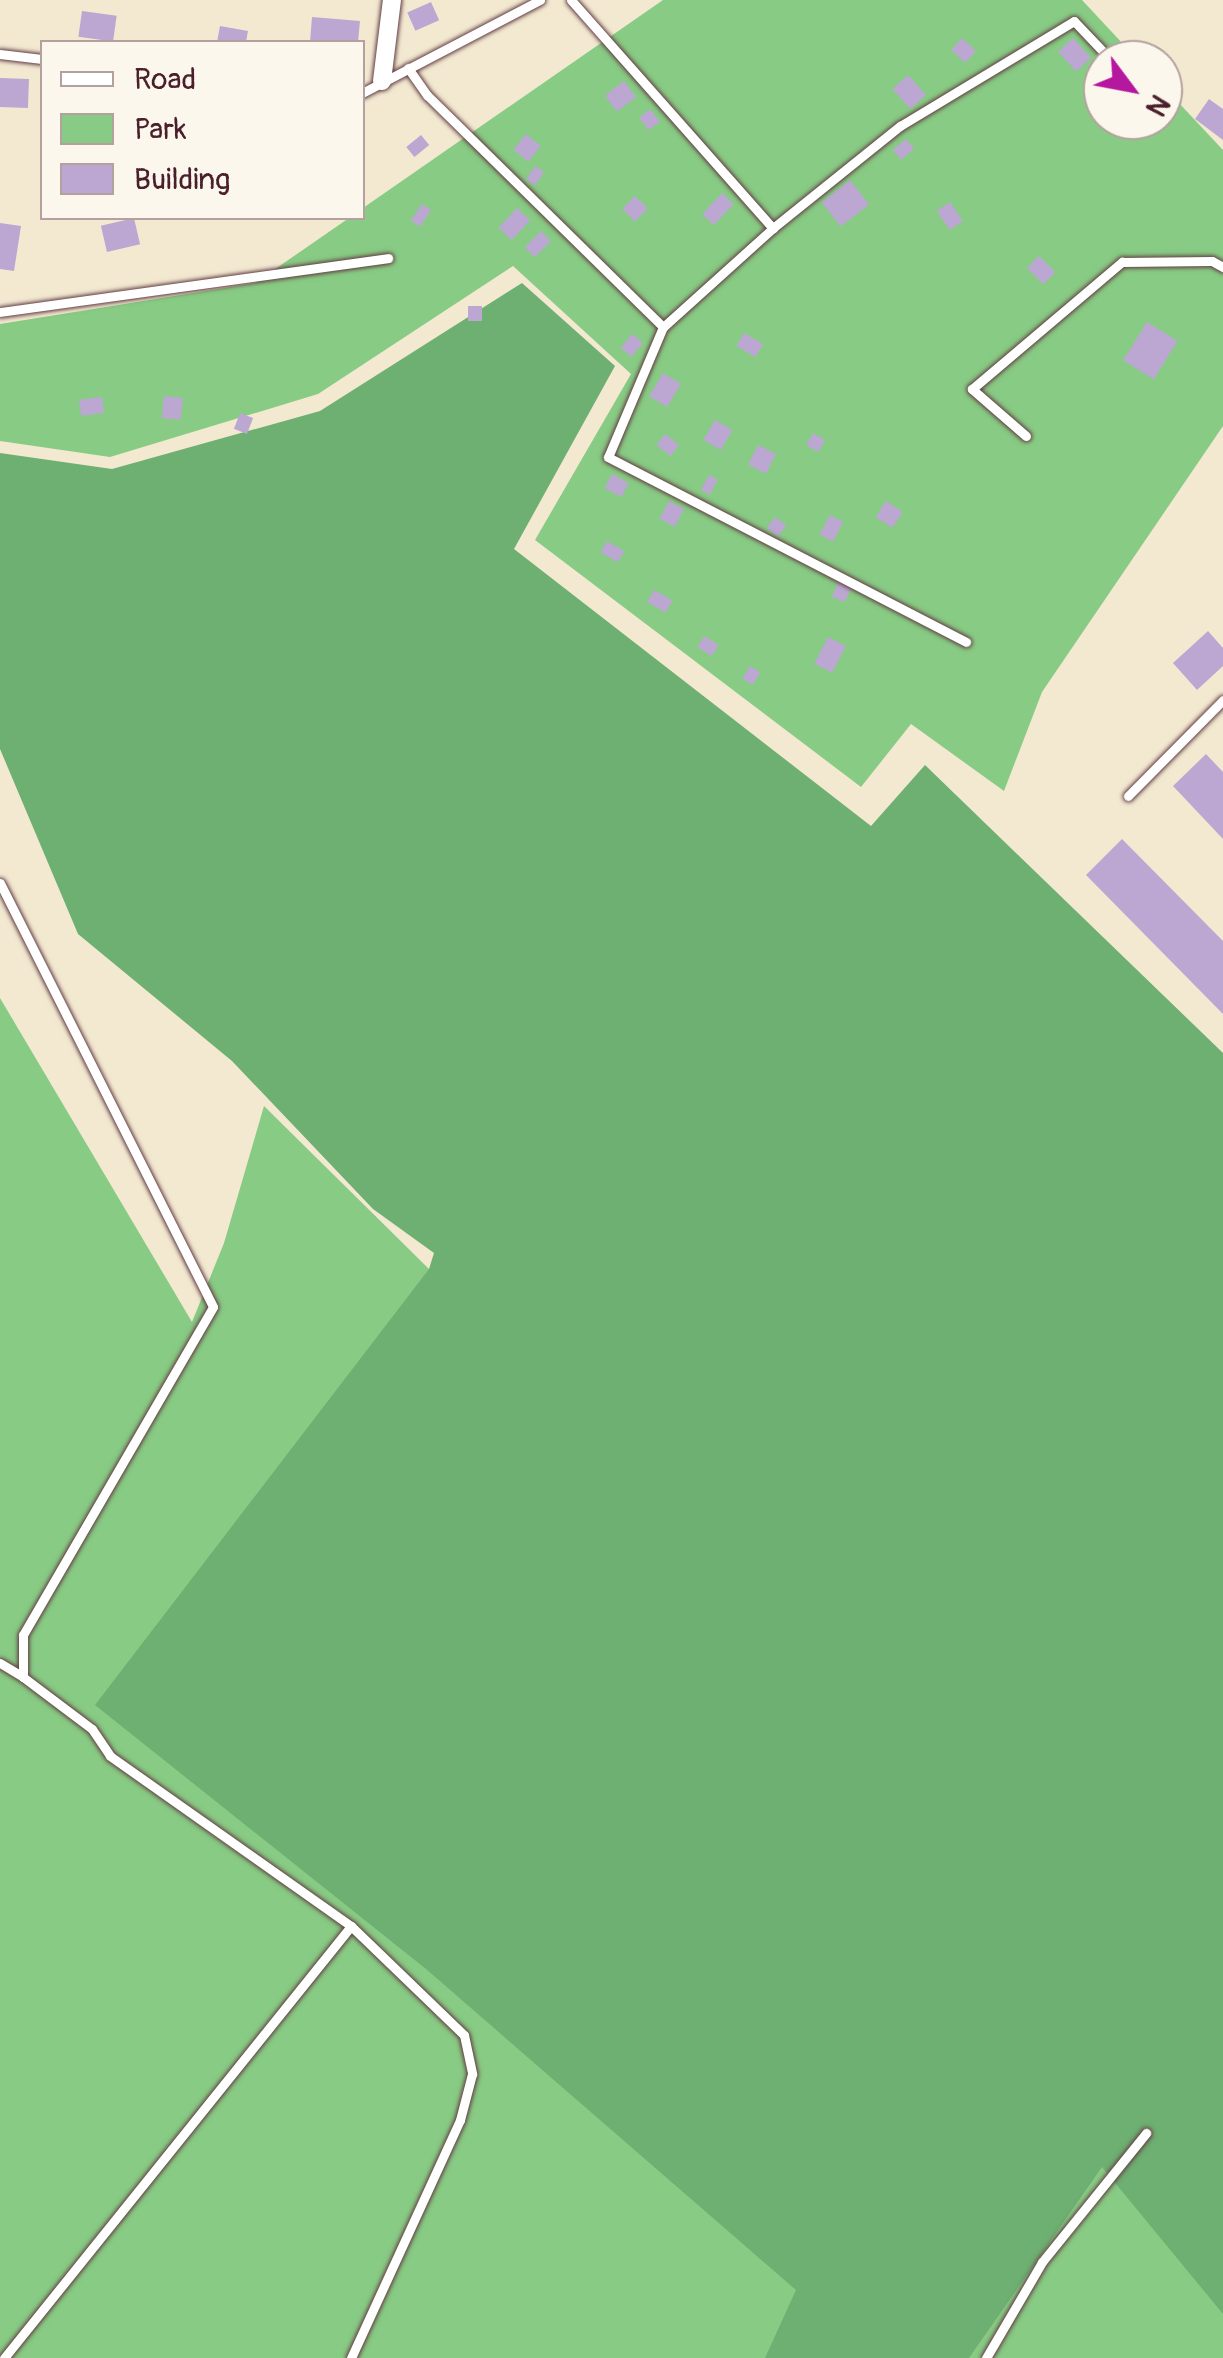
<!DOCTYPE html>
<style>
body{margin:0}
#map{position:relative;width:1223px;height:2358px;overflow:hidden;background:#f3e9d1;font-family:Pangolin,sans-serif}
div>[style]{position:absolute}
.green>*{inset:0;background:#88cb84}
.forest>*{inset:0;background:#6eaf72}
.building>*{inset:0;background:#bba7d2;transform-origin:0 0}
.roads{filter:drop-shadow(0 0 2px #633d44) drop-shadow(0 0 2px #633d44)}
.service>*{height:9px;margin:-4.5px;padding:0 4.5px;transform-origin:4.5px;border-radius:4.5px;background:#fff}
.minor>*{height:18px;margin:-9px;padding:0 9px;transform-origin:9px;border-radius:9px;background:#fff}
span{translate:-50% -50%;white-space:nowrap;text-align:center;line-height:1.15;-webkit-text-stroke:10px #fbf7ec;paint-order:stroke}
.legend{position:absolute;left:40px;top:40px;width:325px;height:180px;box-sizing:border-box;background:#fbf7ec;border:2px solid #b4a19f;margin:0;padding:12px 18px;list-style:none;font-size:30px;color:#4a1f2b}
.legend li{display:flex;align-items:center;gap:20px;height:50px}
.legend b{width:50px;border:2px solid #b4a19f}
.north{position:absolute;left:1083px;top:40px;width:100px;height:100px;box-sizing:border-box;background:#fbf7ec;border:2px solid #b4a19f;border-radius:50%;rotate:122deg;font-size:28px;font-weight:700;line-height:40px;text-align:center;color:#4a1f2b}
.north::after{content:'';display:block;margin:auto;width:35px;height:45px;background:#b5179e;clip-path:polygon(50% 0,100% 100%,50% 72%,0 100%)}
</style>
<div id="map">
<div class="green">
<div style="clip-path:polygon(663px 0,1082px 0,1138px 60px,1103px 60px,1103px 120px,1163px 120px,1163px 86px,1223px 150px,1223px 426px,1042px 692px,1004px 791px,911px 724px,861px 787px,535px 540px,631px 374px,513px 266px,318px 394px,110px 457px,0 441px,0 324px,255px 283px,349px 218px,362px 218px,363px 208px)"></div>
<div style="clip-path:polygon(0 998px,192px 1322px,224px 1243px,264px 1106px,429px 1269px,1223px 2100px,1223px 2358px,0 2358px)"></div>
</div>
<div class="forest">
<div style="clip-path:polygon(522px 283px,615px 366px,514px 549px,871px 826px,925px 765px,1223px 1053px,1223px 2314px,1102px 2167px,969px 2358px,765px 2358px,796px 2290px,426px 1969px,95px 1705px,429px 1269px,434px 1253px,373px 1209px,232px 1061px,78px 934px,0 749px,0 453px,112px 469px,320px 411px)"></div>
</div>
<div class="building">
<div style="left:431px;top:2px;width:20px;height:26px;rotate:66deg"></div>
<div style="left:82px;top:11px;width:35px;height:26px;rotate:8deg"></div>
<div style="clip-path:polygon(312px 17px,360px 21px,358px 42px,310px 42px)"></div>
<div style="clip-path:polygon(220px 26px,248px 31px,246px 42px,217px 42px)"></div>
<div style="left:962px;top:38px;width:19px;height:16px;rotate:43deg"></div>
<div style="left:1073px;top:38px;width:27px;height:20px;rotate:48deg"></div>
<div style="left:908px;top:75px;width:27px;height:21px;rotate:48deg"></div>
<div style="left:0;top:78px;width:29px;height:29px;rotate:2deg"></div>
<div style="left:624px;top:81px;width:20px;height:24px;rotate:53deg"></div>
<div style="clip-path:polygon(1209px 99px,1223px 109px,1223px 140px,1195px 119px)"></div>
<div style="left:650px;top:109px;width:16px;height:14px;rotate:52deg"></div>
<div style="left:526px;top:134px;width:19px;height:20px;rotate:39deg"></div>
<div style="left:421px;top:135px;width:13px;height:19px;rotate:51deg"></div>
<div style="left:906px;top:139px;width:13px;height:17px;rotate:51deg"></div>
<div style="left:535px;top:166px;width:11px;height:16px;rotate:34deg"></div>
<div style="left:850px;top:180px;width:31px;height:36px;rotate:52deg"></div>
<div style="left:722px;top:193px;width:16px;height:29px;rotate:43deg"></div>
<div style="left:635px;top:196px;width:18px;height:18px;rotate:45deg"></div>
<div style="left:950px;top:202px;width:23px;height:16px;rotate:56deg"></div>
<div style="left:422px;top:204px;width:11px;height:20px;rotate:34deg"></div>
<div style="left:517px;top:208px;width:18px;height:27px;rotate:43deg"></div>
<div style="left:134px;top:218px;width:27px;height:34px;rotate:77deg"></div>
<div style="clip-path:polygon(0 223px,21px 226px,14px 271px,0 269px)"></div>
<div style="left:541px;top:231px;width:14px;height:23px;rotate:45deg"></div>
<div style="left:1039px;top:256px;width:23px;height:17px;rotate:45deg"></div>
<div style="left:468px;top:306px;width:14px;height:15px"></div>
<div style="left:1147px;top:322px;width:36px;height:45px;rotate:32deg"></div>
<div style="left:744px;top:333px;width:22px;height:15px;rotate:30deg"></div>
<div style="left:632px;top:334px;width:14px;height:18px;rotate:39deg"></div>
<div style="left:663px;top:373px;width:21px;height:27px;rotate:31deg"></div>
<div style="left:164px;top:396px;width:19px;height:22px;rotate:6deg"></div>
<div style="left:102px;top:397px;width:16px;height:23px;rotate:83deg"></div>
<div style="left:240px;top:413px;width:14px;height:17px;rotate:21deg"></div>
<div style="left:715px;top:420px;width:20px;height:23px;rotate:30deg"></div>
<div style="left:813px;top:433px;width:14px;height:14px;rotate:30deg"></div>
<div style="left:665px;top:434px;width:18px;height:14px;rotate:38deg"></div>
<div style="left:758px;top:445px;width:20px;height:22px;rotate:27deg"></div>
<div style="left:612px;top:474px;width:19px;height:16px;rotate:28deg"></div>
<div style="left:709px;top:475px;width:10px;height:17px;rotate:29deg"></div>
<div style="left:669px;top:501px;width:17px;height:20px;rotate:28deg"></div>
<div style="left:886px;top:501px;width:20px;height:19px;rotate:33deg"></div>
<div style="left:830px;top:515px;width:15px;height:22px;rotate:28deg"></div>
<div style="left:775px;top:517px;width:14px;height:14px;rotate:36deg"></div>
<div style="left:607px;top:541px;width:20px;height:13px;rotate:30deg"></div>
<div style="left:839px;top:581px;width:14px;height:17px;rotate:25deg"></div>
<div style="left:654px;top:590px;width:21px;height:14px;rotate:29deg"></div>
<div style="clip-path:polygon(1208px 631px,1223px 648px,1223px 666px,1197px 690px,1173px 663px)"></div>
<div style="left:704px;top:636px;width:17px;height:13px;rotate:31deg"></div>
<div style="left:828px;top:637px;width:20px;height:30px;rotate:27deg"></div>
<div style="left:750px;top:666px;width:12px;height:15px;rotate:31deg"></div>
<div style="clip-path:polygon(1206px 754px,1223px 772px,1223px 839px,1173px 786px)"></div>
<div style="clip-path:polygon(1122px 839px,1223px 941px,1223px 1014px,1086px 875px)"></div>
</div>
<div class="roads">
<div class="service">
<div style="left:571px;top:0;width:305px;rotate:48.5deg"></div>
<div style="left:773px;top:228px;width:148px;rotate:138deg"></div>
<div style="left:0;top:54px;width:42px;rotate:6.8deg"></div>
<div style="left:408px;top:68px;width:33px;rotate:55deg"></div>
<div style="left:427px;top:95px;width:331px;rotate:44.5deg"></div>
<div style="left:663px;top:327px;width:141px;rotate:112.9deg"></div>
<div style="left:608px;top:457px;width:403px;rotate:27.3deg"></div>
<div style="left:362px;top:93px;width:201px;rotate:-27.6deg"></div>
<div style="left:773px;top:228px;width:163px;rotate:-38.8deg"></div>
<div style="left:900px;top:126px;width:203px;rotate:-31.1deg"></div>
<div style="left:1074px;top:21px;width:54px;rotate:46.5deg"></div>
<div style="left:0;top:312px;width:392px;rotate:-7.9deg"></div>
<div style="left:1026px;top:436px;width:72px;rotate:-139deg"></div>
<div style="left:972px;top:389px;width:197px;rotate:-40.3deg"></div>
<div style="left:1122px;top:262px;width:90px;rotate:-0.6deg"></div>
<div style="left:1212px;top:261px;width:13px;rotate:29deg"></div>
<div style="left:1128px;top:796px;width:135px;rotate:-45.3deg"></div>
<div style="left:0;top:883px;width:474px;rotate:63.3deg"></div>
<div style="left:213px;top:1307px;width:379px;rotate:120.1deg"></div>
<div style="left:23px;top:1635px;width:42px;rotate:90deg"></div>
<div style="left:23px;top:1677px;width:86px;rotate:37deg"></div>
<div style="left:92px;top:1729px;width:32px;rotate:56deg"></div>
<div style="left:110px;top:1756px;width:295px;rotate:35.2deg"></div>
<div style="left:351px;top:1926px;width:157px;rotate:44deg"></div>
<div style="left:464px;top:2035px;width:40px;rotate:78deg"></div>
<div style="left:472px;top:2074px;width:48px;rotate:104.6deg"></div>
<div style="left:460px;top:2120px;width:262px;rotate:114.6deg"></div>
<div style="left:0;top:1663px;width:27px;rotate:31deg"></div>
<div style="left:4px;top:2358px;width:554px;rotate:-51.23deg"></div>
<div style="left:986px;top:2358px;width:111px;rotate:-59.7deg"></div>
<div style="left:1042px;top:2262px;width:166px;rotate:-51.1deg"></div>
</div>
<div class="minor">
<div style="left:382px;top:81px;width:82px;rotate:-83deg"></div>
</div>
</div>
<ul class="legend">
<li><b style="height:12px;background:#fff"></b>Road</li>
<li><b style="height:28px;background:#88cb84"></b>Park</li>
<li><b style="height:28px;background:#bba7d2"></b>Building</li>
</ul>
<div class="north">N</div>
</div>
